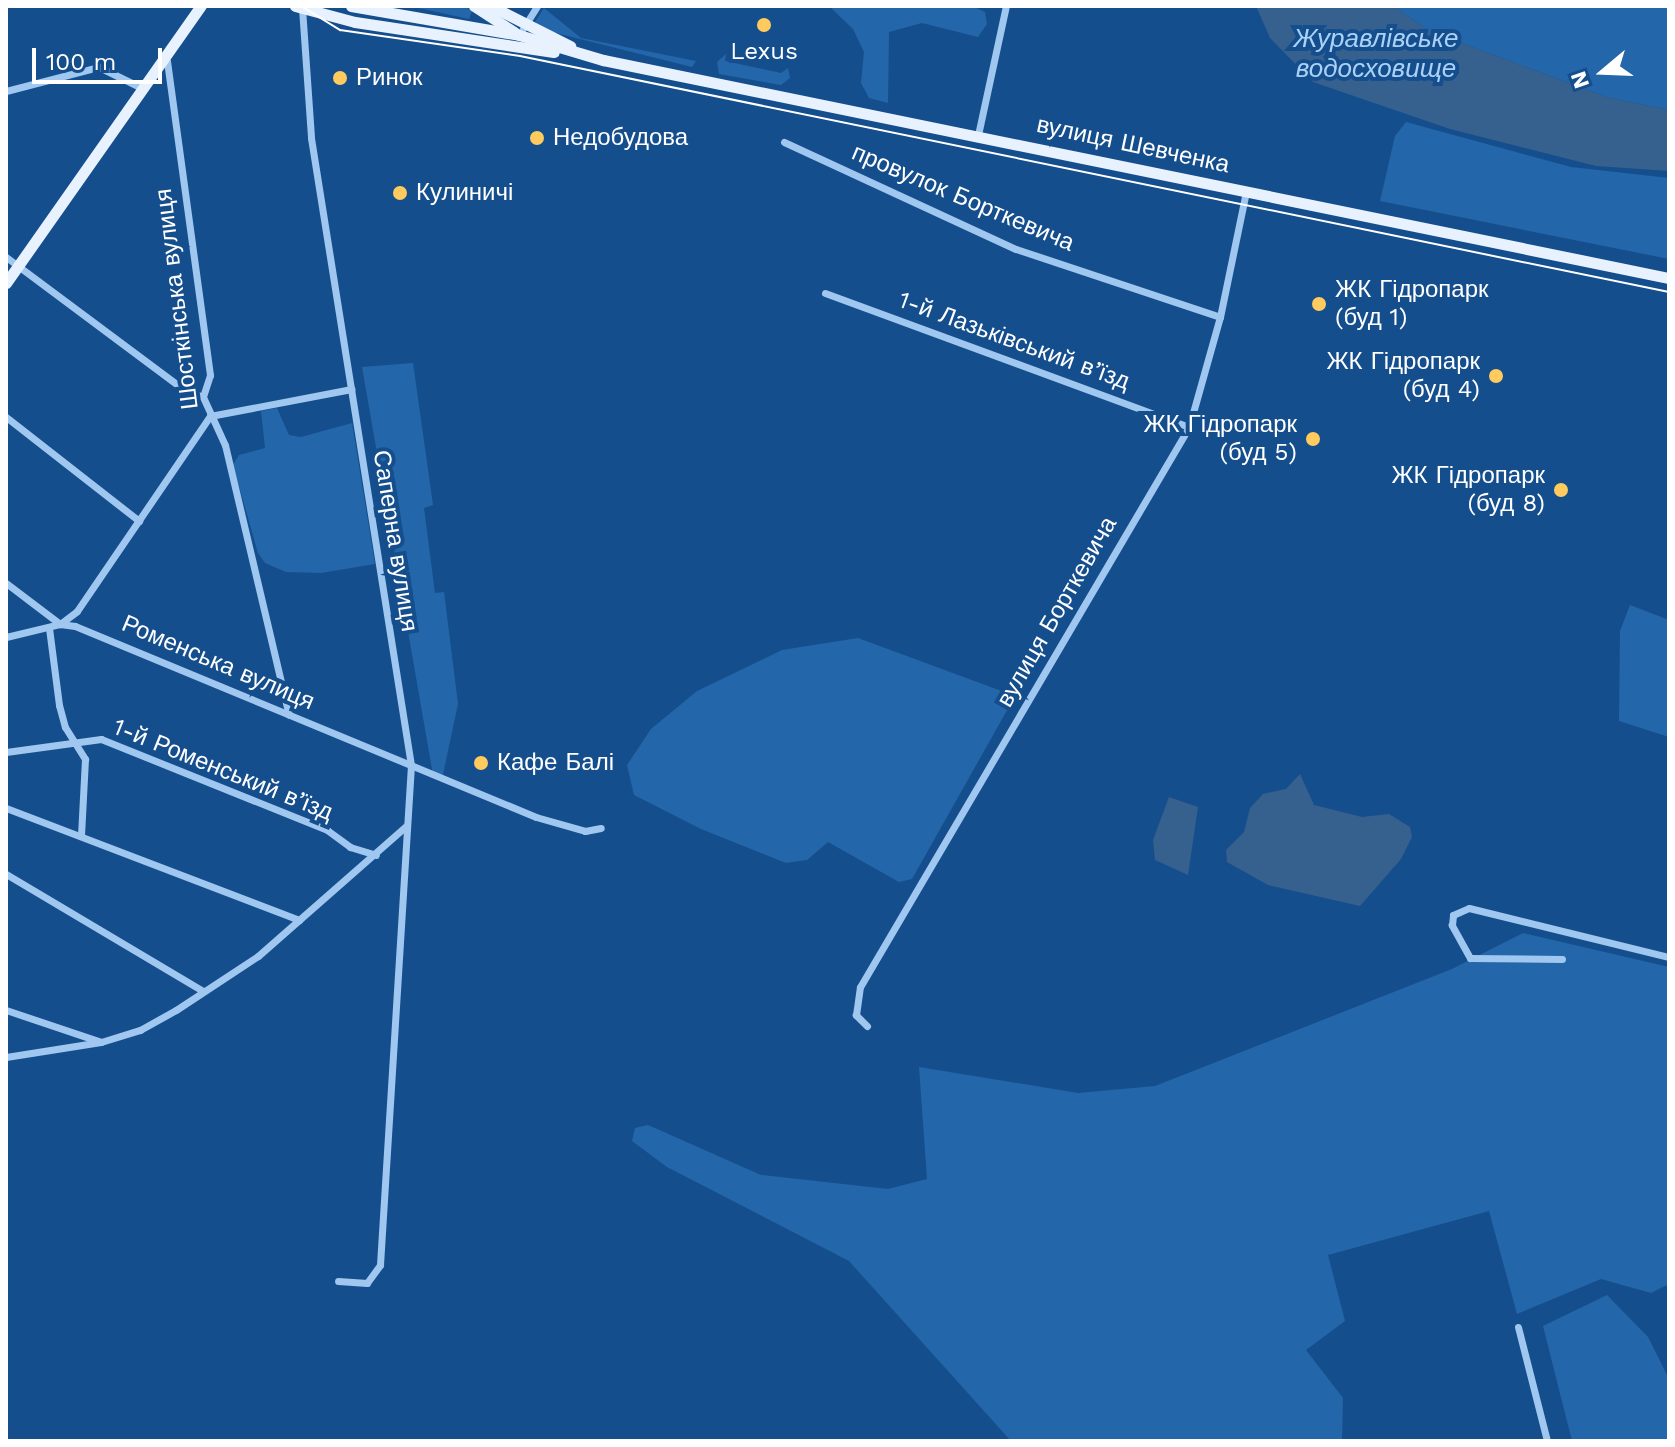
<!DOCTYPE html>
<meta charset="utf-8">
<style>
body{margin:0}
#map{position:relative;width:1675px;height:1447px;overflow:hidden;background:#154e8d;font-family:"Work Sans",sans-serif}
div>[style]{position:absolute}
.green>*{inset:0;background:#2466aa}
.water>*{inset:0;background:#36618f}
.minor>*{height:7px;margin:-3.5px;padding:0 3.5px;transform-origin:3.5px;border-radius:3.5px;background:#9fc7f0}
.primary>*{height:11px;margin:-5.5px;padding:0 5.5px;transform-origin:5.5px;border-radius:5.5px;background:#e8f2ff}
.tram>*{height:2px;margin:-1px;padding:0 1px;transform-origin:1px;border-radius:1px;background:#fff}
.dots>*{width:22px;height:22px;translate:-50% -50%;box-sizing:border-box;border:4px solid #154e8d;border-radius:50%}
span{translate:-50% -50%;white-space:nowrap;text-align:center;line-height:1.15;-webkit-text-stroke:8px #154e8d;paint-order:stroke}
.poi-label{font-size:24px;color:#fff}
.left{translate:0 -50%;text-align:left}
.right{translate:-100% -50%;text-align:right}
.street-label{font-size:24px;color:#fff}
.water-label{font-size:26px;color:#abd1f7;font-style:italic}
.frame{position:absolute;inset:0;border:8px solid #fff;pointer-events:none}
.north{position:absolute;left:1563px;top:32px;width:80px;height:80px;-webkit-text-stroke:6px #154e8d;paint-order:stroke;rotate:251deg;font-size:22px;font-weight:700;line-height:32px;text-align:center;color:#fff}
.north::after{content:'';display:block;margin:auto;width:28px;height:36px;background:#fff;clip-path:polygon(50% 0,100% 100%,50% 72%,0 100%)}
.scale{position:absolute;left:32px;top:48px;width:130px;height:36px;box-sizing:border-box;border:4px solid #fff;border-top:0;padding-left:10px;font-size:24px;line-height:28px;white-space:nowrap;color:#fff;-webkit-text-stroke:6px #154e8d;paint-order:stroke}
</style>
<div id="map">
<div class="green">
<div style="clip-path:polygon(409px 6px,464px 6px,472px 11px,469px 19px)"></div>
<div style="clip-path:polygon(829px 6px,972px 6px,985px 12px,987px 24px,978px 37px,922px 23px,889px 32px,888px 103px,869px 98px,861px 83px,864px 52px,853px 29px)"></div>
<div style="clip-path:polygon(1393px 6px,1669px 6px,1669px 110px,1610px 98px,1429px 31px)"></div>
<div style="clip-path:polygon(544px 8px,581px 38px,696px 61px,692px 67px,548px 31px,535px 22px)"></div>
<div style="clip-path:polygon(726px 54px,725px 61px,781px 73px,788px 68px,790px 78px,781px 85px,719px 74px,717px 62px)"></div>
<div style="clip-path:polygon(1406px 122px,1571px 167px,1669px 178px,1669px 259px,1380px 201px,1395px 136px)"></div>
<div style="clip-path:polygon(413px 363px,433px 505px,424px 508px,435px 593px,444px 592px,458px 704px,442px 779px,433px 775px,362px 367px)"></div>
<div style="clip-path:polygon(277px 408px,289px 435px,301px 437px,352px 423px,375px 564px,321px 573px,286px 572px,265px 563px,258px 553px,233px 465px,239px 455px,265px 448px,261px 411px)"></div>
<div style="clip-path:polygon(1630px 605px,1669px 620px,1669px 737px,1619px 721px,1620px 631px)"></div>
<div style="clip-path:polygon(858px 638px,1015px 696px,912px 879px,899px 882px,828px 842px,807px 860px,786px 863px,701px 829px,634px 795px,627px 765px,651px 729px,697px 691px,782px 650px)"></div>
<div style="clip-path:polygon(1523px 933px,1669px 967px,1669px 1284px,1651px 1293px,1601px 1279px,1517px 1314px,1489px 1211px,1328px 1255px,1345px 1321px,1306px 1350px,1343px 1398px,1342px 1441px,1011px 1441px,849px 1261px,667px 1167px,632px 1141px,635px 1128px,648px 1125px,761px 1175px,888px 1189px,927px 1179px,919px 1067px,1078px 1093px,1155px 1086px,1452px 969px)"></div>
<div style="clip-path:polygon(1607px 1295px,1648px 1337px,1669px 1379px,1669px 1441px,1572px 1441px,1543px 1326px)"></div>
</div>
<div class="water">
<div style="clip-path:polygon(1256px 6px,1393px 6px,1429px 31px,1610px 98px,1669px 110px,1669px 171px,1596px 166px,1450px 129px,1313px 82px,1270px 38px)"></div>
<div style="clip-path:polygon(1300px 774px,1314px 805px,1362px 817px,1389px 814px,1410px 827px,1412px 837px,1401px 859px,1360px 906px,1268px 885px,1227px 862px,1226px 850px,1244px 832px,1250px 808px,1263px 794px,1286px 789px)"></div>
<div style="clip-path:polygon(1169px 797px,1198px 807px,1188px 875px,1155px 860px,1153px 840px)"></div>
</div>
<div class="minor">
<div style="left:302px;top:8px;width:130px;rotate:86deg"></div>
<div style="left:311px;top:138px;width:635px;rotate:80.94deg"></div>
<div style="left:411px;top:765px;width:501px;rotate:93.55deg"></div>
<div style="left:380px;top:1265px;width:22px;rotate:126deg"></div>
<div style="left:367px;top:1283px;width:29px;rotate:-176deg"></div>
<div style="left:519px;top:35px;width:34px;rotate:-58deg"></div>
<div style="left:167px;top:61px;width:317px;rotate:82.2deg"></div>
<div style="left:210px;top:375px;width:23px;rotate:108deg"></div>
<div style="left:203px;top:397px;width:53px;rotate:65.4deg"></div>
<div style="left:225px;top:445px;width:277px;rotate:76.7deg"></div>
<div style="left:6px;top:91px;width:96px;rotate:-14.5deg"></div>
<div style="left:99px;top:67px;width:50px;rotate:26.1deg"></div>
<div style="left:978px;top:135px;width:132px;rotate:-77.8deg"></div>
<div style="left:784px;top:142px;width:255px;rotate:24.8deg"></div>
<div style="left:1016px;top:249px;width:215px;rotate:18.4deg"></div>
<div style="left:6px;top:257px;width:224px;rotate:36.7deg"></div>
<div style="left:186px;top:391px;width:18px;rotate:19deg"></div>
<div style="left:825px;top:293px;width:388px;rotate:20.2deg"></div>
<div style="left:6px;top:417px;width:169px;rotate:38deg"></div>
<div style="left:6px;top:583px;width:68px;rotate:37.2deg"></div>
<div style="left:60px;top:624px;width:21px;rotate:-37deg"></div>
<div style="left:77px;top:611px;width:236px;rotate:-55.7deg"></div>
<div style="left:210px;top:416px;width:144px;rotate:-10.8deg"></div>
<div style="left:49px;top:628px;width:78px;rotate:82.6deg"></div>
<div style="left:59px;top:705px;width:23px;rotate:75deg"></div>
<div style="left:65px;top:727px;width:38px;rotate:58deg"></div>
<div style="left:85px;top:759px;width:77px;rotate:93deg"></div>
<div style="left:6px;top:637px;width:56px;rotate:-13.5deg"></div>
<div style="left:60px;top:624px;width:15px;rotate:8deg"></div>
<div style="left:75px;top:626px;width:499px;rotate:22.5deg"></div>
<div style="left:536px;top:817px;width:51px;rotate:15.9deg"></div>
<div style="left:585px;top:831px;width:16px;rotate:-11deg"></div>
<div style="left:6px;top:752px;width:96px;rotate:-7.8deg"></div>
<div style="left:101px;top:739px;width:244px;rotate:21.9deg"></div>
<div style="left:327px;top:830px;width:29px;rotate:36deg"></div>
<div style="left:350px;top:847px;width:27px;rotate:17deg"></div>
<div style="left:6px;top:808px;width:314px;rotate:20.9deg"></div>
<div style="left:6px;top:874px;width:229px;rotate:30.7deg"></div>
<div style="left:1562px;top:959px;width:92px;rotate:-179.4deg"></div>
<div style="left:1470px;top:958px;width:38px;rotate:-119deg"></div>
<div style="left:1452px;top:925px;width:10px;rotate:-84deg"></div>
<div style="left:1453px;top:915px;width:17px;rotate:-24deg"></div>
<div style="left:1469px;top:908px;width:206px;rotate:13.8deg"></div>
<div style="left:6px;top:1010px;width:100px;rotate:18.6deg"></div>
<div style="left:867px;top:1026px;width:16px;rotate:-135deg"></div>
<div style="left:856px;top:1015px;width:28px;rotate:-82deg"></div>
<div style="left:860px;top:987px;width:649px;rotate:-59.57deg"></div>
<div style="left:1189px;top:427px;width:114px;rotate:-74.3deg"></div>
<div style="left:1220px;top:317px;width:129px;rotate:-78.3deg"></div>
<div style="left:6px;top:1057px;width:96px;rotate:-9deg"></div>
<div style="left:101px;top:1042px;width:41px;rotate:-17.1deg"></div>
<div style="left:140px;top:1030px;width:41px;rotate:-29.1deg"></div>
<div style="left:176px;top:1010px;width:98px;rotate:-33.4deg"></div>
<div style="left:258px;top:956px;width:198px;rotate:-41.3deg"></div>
<div style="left:1518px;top:1327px;width:118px;rotate:75.7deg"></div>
</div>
<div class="primary">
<div style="left:295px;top:6px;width:62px;rotate:14.9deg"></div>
<div style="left:355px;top:22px;width:201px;rotate:8.6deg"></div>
<div style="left:351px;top:6px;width:170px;rotate:9.8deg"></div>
<div style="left:519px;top:35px;width:88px;rotate:16.6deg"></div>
<div style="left:603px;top:60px;width:1088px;rotate:11.56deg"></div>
<div style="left:474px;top:6px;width:48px;rotate:33deg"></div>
<div style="left:491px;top:6px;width:89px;rotate:26.9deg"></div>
<div style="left:6px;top:283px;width:339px;rotate:-54.9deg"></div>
</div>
<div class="tram">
<div style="left:301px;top:6px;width:46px;rotate:31.6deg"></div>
<div style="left:340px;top:30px;width:182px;rotate:8.2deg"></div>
<div style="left:520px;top:56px;width:1173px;rotate:11.61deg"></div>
</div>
<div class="dots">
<div style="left:764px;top:25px;background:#ffca5e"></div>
<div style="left:340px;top:78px;background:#ffca5e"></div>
<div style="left:537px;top:138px;background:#ffca5e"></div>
<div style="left:400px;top:193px;background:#ffca5e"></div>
<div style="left:1319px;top:304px;background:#ffca5e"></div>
<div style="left:1496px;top:376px;background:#ffca5e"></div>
<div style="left:1313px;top:439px;background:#ffca5e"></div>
<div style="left:1561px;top:490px;background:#ffca5e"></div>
<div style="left:481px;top:763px;background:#ffca5e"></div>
</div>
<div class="poi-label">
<span style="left:764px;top:52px">Lexus</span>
<span class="left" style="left:356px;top:78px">Ринок</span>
<span class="left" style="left:553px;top:138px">Недобудова</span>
<span class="left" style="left:416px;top:193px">Кулиничі</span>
<span class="left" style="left:1335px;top:304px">ЖК Гідропарк<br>(буд 1)</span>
<span class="right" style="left:1480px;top:376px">ЖК Гідропарк<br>(буд 4)</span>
<span class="right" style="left:1297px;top:439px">ЖК Гідропарк<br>(буд 5)</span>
<span class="right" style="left:1545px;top:490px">ЖК Гідропарк<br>(буд 8)</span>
<span class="left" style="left:497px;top:763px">Кафе Балі</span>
</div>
<div class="street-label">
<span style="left:1133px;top:145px;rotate:12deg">вулиця Шевченка</span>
<span style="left:963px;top:198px;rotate:23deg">провулок Борткевича</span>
<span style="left:177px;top:299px;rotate:-97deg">Шосткінська вулиця</span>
<span style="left:1014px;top:341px;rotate:20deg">1-й Лазьківський в’їзд</span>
<span style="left:395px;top:541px;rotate:81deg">Саперна вулиця</span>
<span style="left:1057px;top:612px;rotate:-60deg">вулиця Борткевича</span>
<span style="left:218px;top:663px;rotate:23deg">Роменська вулиця</span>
<span style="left:223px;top:770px;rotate:22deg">1-й Роменський в’їзд</span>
</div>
<div class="water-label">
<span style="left:1376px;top:54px">Журавлівське<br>водосховище</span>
</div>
<div class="frame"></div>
<div class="north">N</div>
<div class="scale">100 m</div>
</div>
